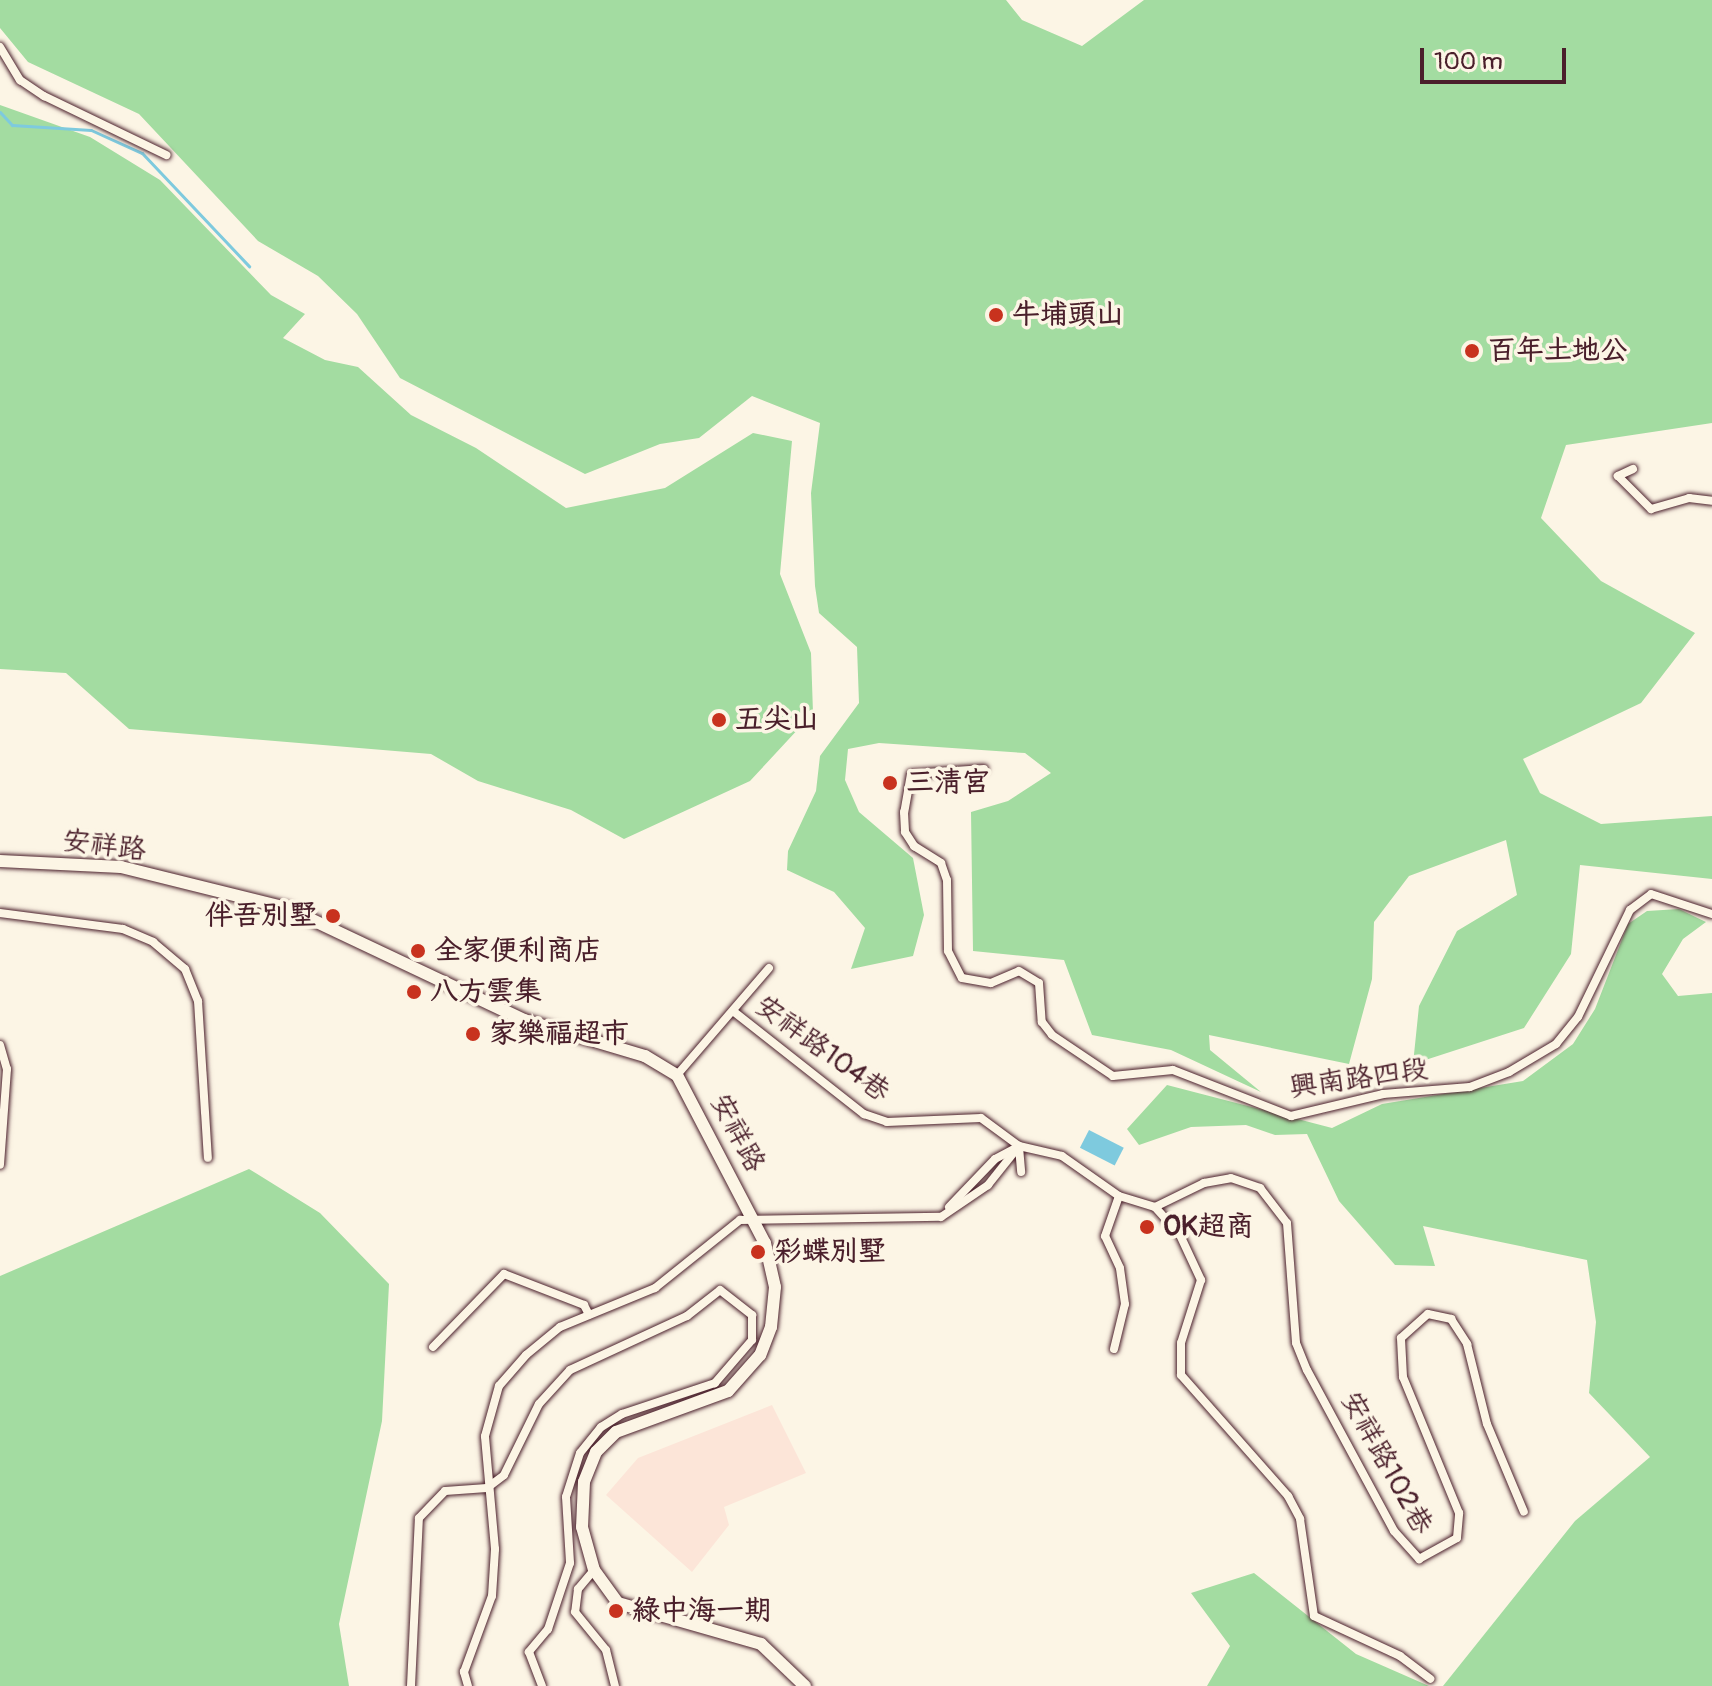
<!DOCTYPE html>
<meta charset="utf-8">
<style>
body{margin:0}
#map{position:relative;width:1712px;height:1686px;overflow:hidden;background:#fcf5e5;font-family:Pangolin,"LXGW WenKai TC",sans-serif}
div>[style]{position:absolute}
.built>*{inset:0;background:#fce5d8}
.green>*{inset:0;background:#a3dca1}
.water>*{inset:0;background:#7ecade;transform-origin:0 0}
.stream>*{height:3px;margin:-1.5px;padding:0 1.5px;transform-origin:1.5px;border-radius:1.5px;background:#7ecade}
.roads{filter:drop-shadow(0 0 2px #4a1f2b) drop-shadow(0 0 2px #4a1f2b)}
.street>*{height:8px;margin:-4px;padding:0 4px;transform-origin:4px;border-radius:4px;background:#fcf5e5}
.secondary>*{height:12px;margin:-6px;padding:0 6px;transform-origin:6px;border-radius:6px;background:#fcf5e5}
.dots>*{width:22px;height:22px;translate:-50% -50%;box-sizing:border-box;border:4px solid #fcf5e5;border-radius:50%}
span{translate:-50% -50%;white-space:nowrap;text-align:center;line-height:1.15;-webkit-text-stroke:7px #fcf5e5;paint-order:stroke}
.poi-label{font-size:28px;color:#4a1f2b;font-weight:700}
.left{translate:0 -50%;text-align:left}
.right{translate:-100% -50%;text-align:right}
.street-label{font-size:28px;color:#4a1f2b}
.scale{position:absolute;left:1420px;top:48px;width:146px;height:36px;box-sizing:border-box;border:4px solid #4a1f2b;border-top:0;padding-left:10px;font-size:24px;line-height:28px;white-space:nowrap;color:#4a1f2b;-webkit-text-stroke:6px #fcf5e5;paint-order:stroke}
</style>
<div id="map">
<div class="built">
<div style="clip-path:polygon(772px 1405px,806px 1473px,724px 1507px,729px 1525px,692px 1572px,606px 1495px,638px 1458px)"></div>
</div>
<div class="green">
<div style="clip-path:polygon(0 0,1006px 0,1022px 20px,1082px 46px,1144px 0,1712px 0,1712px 423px,1566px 445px,1541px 518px,1601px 581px,1695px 633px,1641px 703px,1523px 759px,1540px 793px,1601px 824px,1712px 816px,1712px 879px,1580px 865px,1571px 954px,1524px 1028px,1413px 1064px,1419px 1006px,1457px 931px,1517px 895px,1506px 840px,1409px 876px,1374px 922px,1372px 979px,1349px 1064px,1209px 1035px,1210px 1050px,1261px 1092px,1171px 1050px,1092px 1035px,1064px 960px,973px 951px,971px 812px,1008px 801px,1051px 773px,1025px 753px,879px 743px,848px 749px,845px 780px,859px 812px,913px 858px,924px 915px,913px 956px,851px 969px,865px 928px,834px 892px,787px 870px,788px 851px,816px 791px,820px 756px,859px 703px,857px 647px,819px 613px,815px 586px,811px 493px,820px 423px,752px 396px,699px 438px,660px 444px,585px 474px,400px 378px,357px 314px,318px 276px,258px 241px,139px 114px,28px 62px,0 28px)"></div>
<div style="clip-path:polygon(0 105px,90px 137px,160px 180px,271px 295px,305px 314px,283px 338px,325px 360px,358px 367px,411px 415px,476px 448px,566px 508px,665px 488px,753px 433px,792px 441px,780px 574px,811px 653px,813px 713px,750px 781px,624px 839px,571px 810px,478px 781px,431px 754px,129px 729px,66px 673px,0 669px)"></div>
<div style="clip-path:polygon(1679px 909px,1706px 922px,1683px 939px,1662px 974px,1678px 996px,1712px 993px,1712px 1686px,1443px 1686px,1575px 1521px,1650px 1457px,1589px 1393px,1596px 1322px,1587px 1260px,1423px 1226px,1435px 1266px,1395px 1265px,1339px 1201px,1307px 1134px,1275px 1135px,1246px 1125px,1191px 1127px,1139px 1145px,1127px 1129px,1167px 1085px,1332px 1128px,1382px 1104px,1523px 1081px,1573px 1044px,1595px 1009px,1628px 924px,1647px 911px)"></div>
<div style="clip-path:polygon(249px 1169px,320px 1213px,389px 1284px,382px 1421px,339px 1624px,349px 1686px,0 1686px,0 1276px)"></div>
<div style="clip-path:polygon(1254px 1573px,1356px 1654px,1429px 1686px,1207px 1686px,1230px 1646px,1191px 1593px)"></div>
</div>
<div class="water">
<div style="left:1089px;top:1130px;width:39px;height:20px;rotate:27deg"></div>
</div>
<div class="stream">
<div style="left:0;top:112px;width:18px;rotate:47deg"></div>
<div style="left:12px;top:125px;width:79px;rotate:3.6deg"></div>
<div style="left:91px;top:130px;width:56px;rotate:24.3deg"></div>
<div style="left:142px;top:153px;width:156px;rotate:46.6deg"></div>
</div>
<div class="roads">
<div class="street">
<div style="left:0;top:47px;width:39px;rotate:59deg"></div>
<div style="left:20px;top:80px;width:29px;rotate:34deg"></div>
<div style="left:44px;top:96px;width:136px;rotate:25.8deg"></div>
<div style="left:1633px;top:469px;width:17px;rotate:155deg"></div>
<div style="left:1618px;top:476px;width:47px;rotate:45deg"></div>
<div style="left:1651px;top:509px;width:40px;rotate:-16deg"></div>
<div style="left:1689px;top:498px;width:23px;rotate:7deg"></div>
<div style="left:984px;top:769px;width:73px;rotate:176.1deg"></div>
<div style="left:911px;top:774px;width:39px;rotate:100deg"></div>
<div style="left:904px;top:812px;width:20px;rotate:87deg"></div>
<div style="left:905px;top:832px;width:17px;rotate:57deg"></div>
<div style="left:914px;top:846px;width:32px;rotate:32deg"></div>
<div style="left:941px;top:863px;width:18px;rotate:71deg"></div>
<div style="left:947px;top:880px;width:71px;rotate:89.2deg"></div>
<div style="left:948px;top:951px;width:30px;rotate:63deg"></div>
<div style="left:962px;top:978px;width:29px;rotate:10deg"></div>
<div style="left:991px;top:983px;width:30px;rotate:-23deg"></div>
<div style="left:1019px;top:971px;width:23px;rotate:31deg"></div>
<div style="left:1039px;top:983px;width:39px;rotate:86deg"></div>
<div style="left:1042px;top:1022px;width:16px;rotate:52deg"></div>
<div style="left:1052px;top:1035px;width:73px;rotate:33.9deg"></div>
<div style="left:1113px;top:1076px;width:60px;rotate:-5.7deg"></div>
<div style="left:1173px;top:1070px;width:127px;rotate:21.3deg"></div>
<div style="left:1291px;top:1116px;width:95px;rotate:-13.4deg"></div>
<div style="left:1383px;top:1094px;width:87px;rotate:-4.6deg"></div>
<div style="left:1470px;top:1087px;width:42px;rotate:-21deg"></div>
<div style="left:1509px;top:1072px;width:55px;rotate:-30.8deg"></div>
<div style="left:1556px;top:1044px;width:35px;rotate:-51deg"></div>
<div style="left:1578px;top:1017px;width:119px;rotate:-64.1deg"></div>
<div style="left:1630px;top:910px;width:26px;rotate:-37deg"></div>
<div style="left:1651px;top:894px;width:64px;rotate:18.2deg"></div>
<div style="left:0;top:913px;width:124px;rotate:7.4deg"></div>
<div style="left:123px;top:929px;width:33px;rotate:23deg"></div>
<div style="left:153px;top:942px;width:42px;rotate:40.2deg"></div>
<div style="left:185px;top:969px;width:35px;rotate:68deg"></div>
<div style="left:198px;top:1001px;width:157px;rotate:86.4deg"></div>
<div style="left:733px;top:1011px;width:167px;rotate:38.2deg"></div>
<div style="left:864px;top:1114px;width:24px;rotate:19deg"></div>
<div style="left:887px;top:1122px;width:94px;rotate:-2.4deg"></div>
<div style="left:981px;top:1118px;width:47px;rotate:36.4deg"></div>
<div style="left:0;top:1045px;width:25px;rotate:74deg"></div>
<div style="left:7px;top:1069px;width:96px;rotate:94.2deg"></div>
<div style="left:677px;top:1075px;width:141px;rotate:-49.3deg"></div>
<div style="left:1019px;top:1146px;width:44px;rotate:13.1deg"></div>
<div style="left:1062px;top:1156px;width:70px;rotate:35.1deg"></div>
<div style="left:1119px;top:1196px;width:38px;rotate:17deg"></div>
<div style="left:1155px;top:1207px;width:55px;rotate:-26.1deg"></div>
<div style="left:1204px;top:1183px;width:27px;rotate:-10deg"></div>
<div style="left:1231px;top:1178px;width:31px;rotate:19deg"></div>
<div style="left:1260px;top:1188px;width:44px;rotate:52.4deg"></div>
<div style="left:1287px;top:1223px;width:120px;rotate:85.7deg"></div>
<div style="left:1296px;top:1343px;width:29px;rotate:68deg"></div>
<div style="left:1307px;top:1370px;width:183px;rotate:61.6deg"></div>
<div style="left:1394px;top:1531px;width:38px;rotate:48deg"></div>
<div style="left:1419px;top:1559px;width:43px;rotate:-28.9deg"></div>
<div style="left:1457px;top:1538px;width:25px;rotate:-85deg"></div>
<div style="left:1459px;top:1513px;width:147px;rotate:-112.4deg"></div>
<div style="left:1403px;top:1377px;width:39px;rotate:-93deg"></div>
<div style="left:1401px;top:1338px;width:36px;rotate:-42deg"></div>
<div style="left:1428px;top:1314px;width:24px;rotate:12deg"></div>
<div style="left:1451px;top:1319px;width:30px;rotate:57deg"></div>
<div style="left:1467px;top:1344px;width:82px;rotate:76deg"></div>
<div style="left:1487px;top:1424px;width:95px;rotate:67.2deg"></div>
<div style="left:1019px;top:1147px;width:25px;rotate:85deg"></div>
<div style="left:949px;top:1207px;width:66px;rotate:-46.2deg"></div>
<div style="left:995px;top:1159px;width:24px;rotate:-28deg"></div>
<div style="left:1155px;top:1207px;width:38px;rotate:48deg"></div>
<div style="left:1180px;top:1235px;width:50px;rotate:65deg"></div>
<div style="left:1201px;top:1280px;width:66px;rotate:107.6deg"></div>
<div style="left:1181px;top:1343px;width:32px;rotate:90deg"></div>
<div style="left:1181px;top:1375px;width:162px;rotate:48.5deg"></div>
<div style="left:1288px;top:1496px;width:26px;rotate:62deg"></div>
<div style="left:1300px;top:1519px;width:98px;rotate:81.8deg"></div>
<div style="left:1314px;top:1616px;width:95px;rotate:24.9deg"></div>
<div style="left:1400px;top:1656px;width:38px;rotate:37deg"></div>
<div style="left:433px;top:1347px;width:102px;rotate:-45.8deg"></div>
<div style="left:504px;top:1274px;width:86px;rotate:21.2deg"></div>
<div style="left:584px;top:1305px;width:11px;rotate:63deg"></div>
<div style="left:1114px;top:1349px;width:46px;rotate:-76.3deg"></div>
<div style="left:1125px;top:1304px;width:36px;rotate:-98deg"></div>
<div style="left:1120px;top:1268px;width:35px;rotate:-115deg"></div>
<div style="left:1105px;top:1236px;width:42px;rotate:-70.7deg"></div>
<div style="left:487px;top:1488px;width:21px;rotate:-37deg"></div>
<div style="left:504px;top:1475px;width:79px;rotate:-63.8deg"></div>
<div style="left:539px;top:1404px;width:46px;rotate:-47.6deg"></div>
<div style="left:570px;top:1370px;width:129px;rotate:-24.8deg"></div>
<div style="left:687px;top:1316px;width:42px;rotate:-38.2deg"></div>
<div style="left:720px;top:1290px;width:41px;rotate:38deg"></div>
<div style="left:752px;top:1315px;width:25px;rotate:90deg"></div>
<div style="left:752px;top:1340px;width:57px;rotate:130.7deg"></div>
<div style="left:715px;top:1383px;width:98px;rotate:161.6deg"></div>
<div style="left:622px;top:1414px;width:25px;rotate:148deg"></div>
<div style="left:601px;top:1427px;width:33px;rotate:129deg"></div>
<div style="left:580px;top:1453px;width:46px;rotate:107.7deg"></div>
<div style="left:566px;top:1497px;width:66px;rotate:86.5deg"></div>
<div style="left:570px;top:1563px;width:70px;rotate:108.4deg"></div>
<div style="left:548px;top:1629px;width:30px;rotate:130deg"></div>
<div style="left:529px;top:1652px;width:36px;rotate:69deg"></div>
<div style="left:594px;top:1570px;width:25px;rotate:130deg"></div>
<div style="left:578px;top:1589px;width:23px;rotate:97deg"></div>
<div style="left:575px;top:1612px;width:49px;rotate:50.8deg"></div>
<div style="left:606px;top:1650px;width:37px;rotate:76deg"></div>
<div style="left:411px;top:1686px;width:168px;rotate:-87.3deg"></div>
<div style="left:419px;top:1518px;width:37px;rotate:-46deg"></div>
<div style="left:445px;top:1491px;width:42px;rotate:-4.1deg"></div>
<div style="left:468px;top:1686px;width:15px;rotate:-106deg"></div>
<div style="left:464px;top:1672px;width:81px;rotate:-69.8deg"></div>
<div style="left:492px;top:1596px;width:47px;rotate:-86.3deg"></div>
<div style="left:495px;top:1549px;width:113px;rotate:-95.1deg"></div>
<div style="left:485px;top:1436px;width:52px;rotate:-74.4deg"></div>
<div style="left:499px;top:1386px;width:41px;rotate:-48.9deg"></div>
<div style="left:526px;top:1355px;width:44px;rotate:-39.5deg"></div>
<div style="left:560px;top:1327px;width:103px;rotate:-22.3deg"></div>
<div style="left:655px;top:1288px;width:109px;rotate:-38.7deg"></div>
<div style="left:740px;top:1220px;width:201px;rotate:-0.9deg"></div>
<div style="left:941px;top:1217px;width:57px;rotate:-34.2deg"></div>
<div style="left:988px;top:1185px;width:50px;rotate:-51.5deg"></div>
</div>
<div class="secondary">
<div style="left:0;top:861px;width:121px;rotate:2.8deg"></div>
<div style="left:121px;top:867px;width:171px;rotate:13.9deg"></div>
<div style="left:287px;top:908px;width:262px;rotate:25.3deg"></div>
<div style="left:524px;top:1020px;width:126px;rotate:16.6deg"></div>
<div style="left:645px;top:1056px;width:37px;rotate:31deg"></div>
<div style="left:677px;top:1075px;width:190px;rotate:62.4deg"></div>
<div style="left:765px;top:1243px;width:45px;rotate:77.2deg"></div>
<div style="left:775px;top:1287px;width:40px;rotate:95.7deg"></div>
<div style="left:771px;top:1327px;width:30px;rotate:111deg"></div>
<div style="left:760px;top:1355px;width:48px;rotate:131.6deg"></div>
<div style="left:728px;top:1391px;width:119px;rotate:159.9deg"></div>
<div style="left:616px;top:1432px;width:28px;rotate:135deg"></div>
<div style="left:596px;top:1452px;width:32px;rotate:112deg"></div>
<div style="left:584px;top:1482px;width:45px;rotate:92.5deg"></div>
<div style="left:582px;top:1527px;width:45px;rotate:74.4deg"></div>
<div style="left:594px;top:1570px;width:41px;rotate:54deg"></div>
<div style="left:618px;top:1603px;width:149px;rotate:16deg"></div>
<div style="left:761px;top:1644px;width:61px;rotate:43.7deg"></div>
</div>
</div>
<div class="dots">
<div style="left:996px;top:315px;background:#c8321e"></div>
<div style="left:1472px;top:351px;background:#c8321e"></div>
<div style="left:719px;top:720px;background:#c8321e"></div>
<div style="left:890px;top:783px;background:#c8321e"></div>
<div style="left:333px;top:916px;background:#c8321e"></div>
<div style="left:418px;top:951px;background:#c8321e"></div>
<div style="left:414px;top:992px;background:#c8321e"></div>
<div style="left:473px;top:1034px;background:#c8321e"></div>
<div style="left:1147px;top:1227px;background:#c8321e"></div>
<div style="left:758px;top:1252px;background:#c8321e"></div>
<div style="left:616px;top:1611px;background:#c8321e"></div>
</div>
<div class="poi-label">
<span class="left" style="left:1012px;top:315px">牛埔頭山</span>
<span class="left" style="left:1488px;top:351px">百年土地公</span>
<span class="left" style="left:735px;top:720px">五尖山</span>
<span class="left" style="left:906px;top:783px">三清宮</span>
<span class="right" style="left:317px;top:916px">伴吾別墅</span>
<span class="left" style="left:434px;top:951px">全家便利商店</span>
<span class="left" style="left:430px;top:992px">八方雲集</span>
<span class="left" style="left:489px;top:1034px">家樂福超市</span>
<span class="left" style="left:1163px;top:1227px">OK超商</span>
<span class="left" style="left:774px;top:1252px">彩蝶別墅</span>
<span class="left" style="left:632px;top:1611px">綠中海一期</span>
</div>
<div class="street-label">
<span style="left:104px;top:846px;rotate:7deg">安祥路</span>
<span style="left:822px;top:1049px;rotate:36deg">安祥路104巷</span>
<span style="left:1359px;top:1079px;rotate:-8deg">興南路四段</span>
<span style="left:737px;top:1133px;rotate:62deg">安祥路</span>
<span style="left:1386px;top:1463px;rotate:61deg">安祥路102巷</span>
</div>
<div class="scale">100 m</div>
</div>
